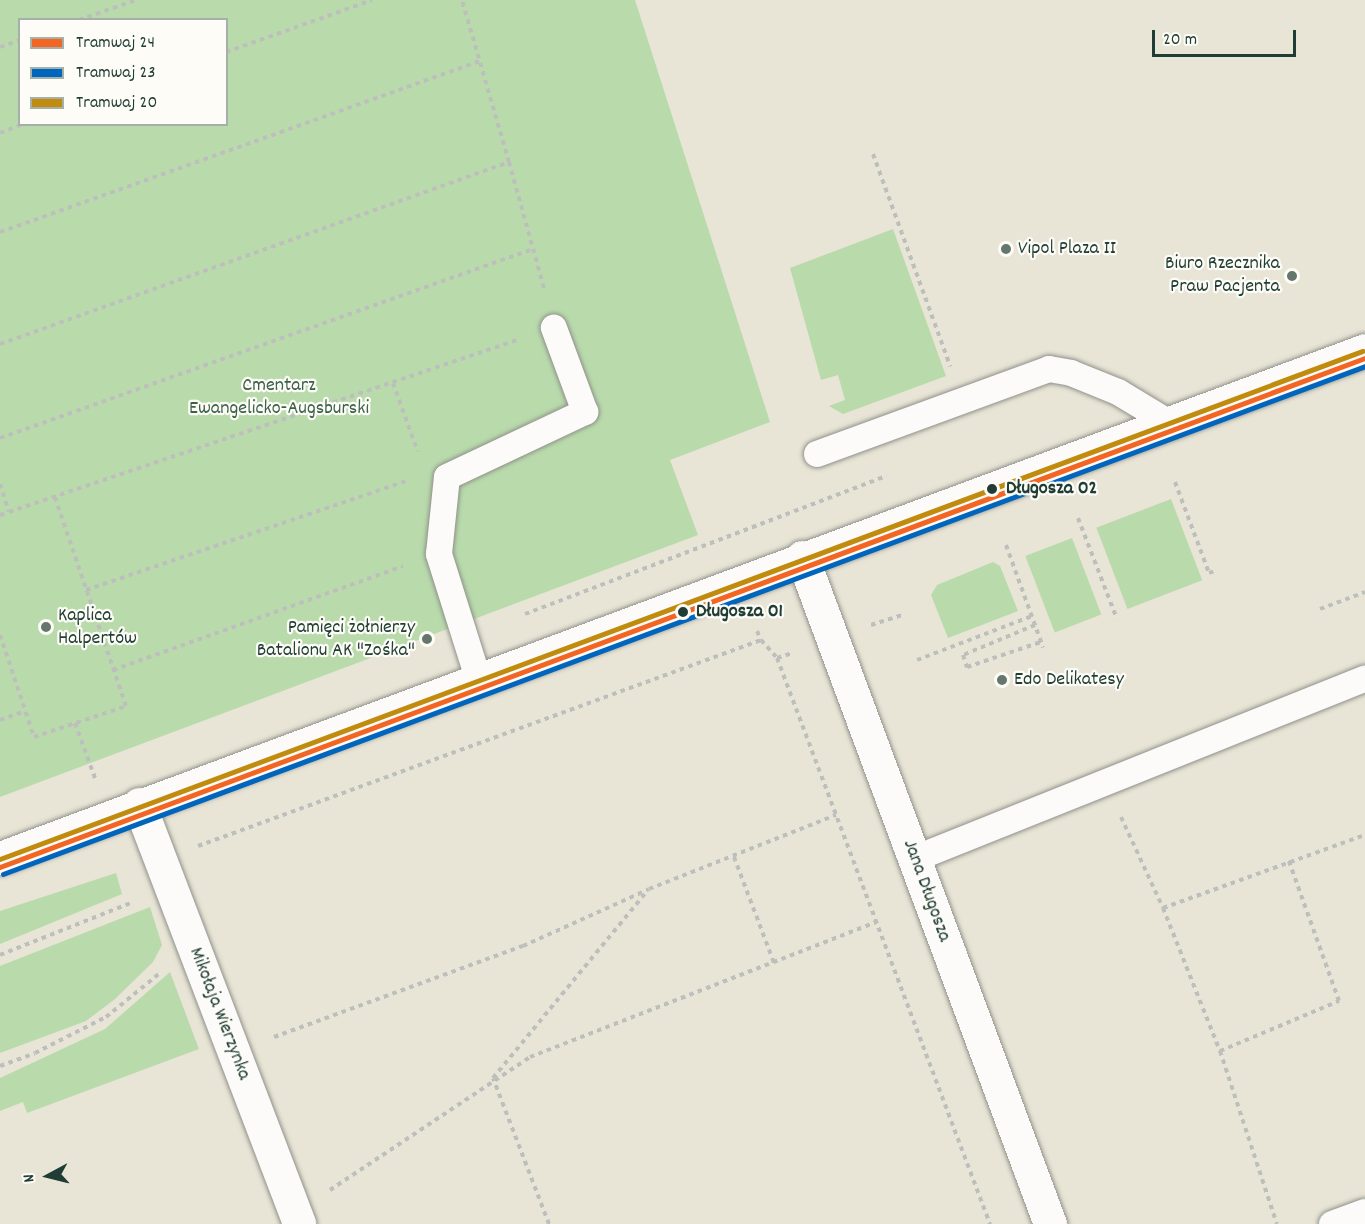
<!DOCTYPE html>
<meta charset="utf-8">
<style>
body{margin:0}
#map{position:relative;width:1365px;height:1224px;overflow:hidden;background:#e8e4d6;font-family:Dekko,sans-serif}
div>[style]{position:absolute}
.green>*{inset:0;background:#b9dbac;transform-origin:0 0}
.path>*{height:4px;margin-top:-2px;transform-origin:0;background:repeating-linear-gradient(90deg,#bdbfbc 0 4.5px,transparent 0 9px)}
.roads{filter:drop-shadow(0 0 2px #8f928a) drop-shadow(0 0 2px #8f928a)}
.lane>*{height:26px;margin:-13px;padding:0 13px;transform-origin:13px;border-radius:13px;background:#fcfbf9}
.street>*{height:33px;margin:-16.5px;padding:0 16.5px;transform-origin:16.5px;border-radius:16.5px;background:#fcfbf9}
.secondary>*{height:33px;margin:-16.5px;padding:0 16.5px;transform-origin:16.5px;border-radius:16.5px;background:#fcfbf9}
.tram-1>*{height:4.5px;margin:-2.25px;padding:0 2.25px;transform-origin:2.25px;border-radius:2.25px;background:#f26522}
.tram-2>*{height:4.5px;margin:-2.25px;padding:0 2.25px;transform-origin:2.25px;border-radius:2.25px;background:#0065bd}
.tram-3>*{height:4.5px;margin:-2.25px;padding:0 2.25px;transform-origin:2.25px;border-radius:2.25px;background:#c18c0d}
.dots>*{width:16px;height:16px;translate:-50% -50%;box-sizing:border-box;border:3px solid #fdfcf7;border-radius:50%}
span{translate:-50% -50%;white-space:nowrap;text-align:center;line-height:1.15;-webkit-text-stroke:4.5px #fdfcf7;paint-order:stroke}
.poi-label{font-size:20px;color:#1f3d34}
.left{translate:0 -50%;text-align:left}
.right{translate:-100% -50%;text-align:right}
.park-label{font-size:20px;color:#3c624a}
.stop-label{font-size:20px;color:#1f3d34;font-weight:700}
.street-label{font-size:20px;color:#1f3d34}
.legend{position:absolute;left:18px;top:18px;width:210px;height:108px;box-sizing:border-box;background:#fdfcf7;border:2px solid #a4b0a9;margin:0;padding:8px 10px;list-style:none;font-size:18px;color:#1f3d34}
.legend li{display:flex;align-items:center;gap:12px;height:30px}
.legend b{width:30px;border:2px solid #a4b0a9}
.north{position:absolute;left:18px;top:1146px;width:60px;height:60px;-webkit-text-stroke:4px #fdfcf7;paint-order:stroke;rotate:263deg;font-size:16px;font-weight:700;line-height:24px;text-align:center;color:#1f3d34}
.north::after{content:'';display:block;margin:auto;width:21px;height:27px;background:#1f3d34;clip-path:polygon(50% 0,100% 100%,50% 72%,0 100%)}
.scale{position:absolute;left:1152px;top:30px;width:144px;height:27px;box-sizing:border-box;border:3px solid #1f3d34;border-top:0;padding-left:8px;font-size:18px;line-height:21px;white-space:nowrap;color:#1f3d34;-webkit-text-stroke:4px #fdfcf7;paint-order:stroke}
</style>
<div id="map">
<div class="green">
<div style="clip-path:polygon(evenodd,0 0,635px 0,770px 422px,670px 460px,698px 535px,0 797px,0 0,20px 20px,226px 20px,226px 124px,20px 124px,20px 20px)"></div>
<div style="clip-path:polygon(893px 229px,946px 376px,843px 414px,829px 406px,845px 400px,838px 375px,821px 380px,790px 268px)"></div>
<div style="left:1171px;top:499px;width:87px;height:80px;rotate:69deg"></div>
<div style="left:1072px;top:538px;width:82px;height:50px;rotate:69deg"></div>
<div style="clip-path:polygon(993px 562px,1000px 566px,1018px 611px,948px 638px,931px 595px,937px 585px)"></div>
<div style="clip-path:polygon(116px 873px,122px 894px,0 944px,0 911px)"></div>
<div style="clip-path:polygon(150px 907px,162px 945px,153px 962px,115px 999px,86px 1021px,0 1053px,0 966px)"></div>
<div style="clip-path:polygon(170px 972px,199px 1049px,27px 1113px,23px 1102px,0 1111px,0 1078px,105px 1029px)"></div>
</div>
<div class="path">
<div style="left:79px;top:20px;width:60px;rotate:-19.3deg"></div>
<div style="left:0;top:47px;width:21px;rotate:-19deg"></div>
<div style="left:226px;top:52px;width:155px;rotate:-19.6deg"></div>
<div style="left:0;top:133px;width:26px;rotate:-21deg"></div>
<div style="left:873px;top:154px;width:226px;rotate:70deg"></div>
<div style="left:509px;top:162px;width:135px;rotate:74.5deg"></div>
<div style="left:0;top:232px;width:510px;rotate:-19.61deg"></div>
<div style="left:0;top:344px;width:541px;rotate:-19.68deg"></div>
<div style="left:509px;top:162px;width:169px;rotate:-106.2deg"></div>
<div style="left:393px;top:383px;width:73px;rotate:70.1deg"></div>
<div style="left:0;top:438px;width:566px;rotate:-19.52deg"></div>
<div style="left:1175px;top:482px;width:97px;rotate:69.5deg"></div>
<div style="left:1209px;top:573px;width:9px;rotate:-21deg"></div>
<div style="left:0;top:484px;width:29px;rotate:72deg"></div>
<div style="left:9px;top:512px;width:536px;rotate:-18.71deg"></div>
<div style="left:0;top:515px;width:9px;rotate:-18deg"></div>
<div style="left:1078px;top:518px;width:108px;rotate:68.9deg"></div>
<div style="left:1006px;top:545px;width:109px;rotate:70.1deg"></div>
<div style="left:86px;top:590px;width:341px;rotate:-18.8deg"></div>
<div style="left:1320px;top:609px;width:48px;rotate:-20.7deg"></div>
<div style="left:525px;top:614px;width:387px;rotate:-20.9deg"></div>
<div style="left:871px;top:625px;width:33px;rotate:-18deg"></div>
<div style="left:1035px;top:625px;width:78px;rotate:157.4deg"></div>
<div style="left:963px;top:655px;width:13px;rotate:72deg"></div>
<div style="left:967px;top:667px;width:78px;rotate:-18.7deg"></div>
<div style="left:757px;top:631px;width:10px;rotate:66deg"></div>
<div style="left:0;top:635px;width:108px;rotate:71.6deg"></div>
<div style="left:34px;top:737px;width:97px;rotate:-18.6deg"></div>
<div style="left:126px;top:706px;width:221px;rotate:-108.8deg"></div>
<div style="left:777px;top:658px;width:16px;rotate:-18deg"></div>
<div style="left:917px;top:660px;width:123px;rotate:-20.9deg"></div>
<div style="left:113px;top:670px;width:308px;rotate:-19.7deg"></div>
<div style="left:0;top:720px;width:27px;rotate:-20deg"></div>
<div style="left:75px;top:723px;width:59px;rotate:70deg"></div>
<div style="left:1121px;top:817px;width:100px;rotate:65.2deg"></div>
<div style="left:1163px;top:908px;width:154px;rotate:68.3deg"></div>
<div style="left:1220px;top:1051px;width:182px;rotate:71.8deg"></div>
<div style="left:198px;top:846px;width:600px;rotate:-20.1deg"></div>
<div style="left:761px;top:640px;width:24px;rotate:48deg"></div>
<div style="left:777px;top:658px;width:605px;rotate:69.38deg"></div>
<div style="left:734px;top:857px;width:113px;rotate:69.3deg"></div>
<div style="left:1163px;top:908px;width:215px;rotate:-19.9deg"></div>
<div style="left:0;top:955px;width:143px;rotate:-21.7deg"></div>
<div style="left:274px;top:1037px;width:265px;rotate:-20.1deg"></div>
<div style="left:523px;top:946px;width:138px;rotate:-24.3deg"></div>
<div style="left:649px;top:889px;width:201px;rotate:-21.6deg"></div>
<div style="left:1220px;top:1051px;width:129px;rotate:-22.8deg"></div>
<div style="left:1339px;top:1001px;width:149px;rotate:-109.7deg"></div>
<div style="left:0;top:1066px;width:37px;rotate:-20deg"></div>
<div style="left:35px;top:1053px;width:80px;rotate:-26.9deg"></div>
<div style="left:106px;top:1017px;width:70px;rotate:-39.2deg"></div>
<div style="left:330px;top:1190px;width:240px;rotate:-33.6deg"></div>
<div style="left:530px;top:1057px;width:372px;rotate:-21.3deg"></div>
<div style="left:549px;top:1224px;width:156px;rotate:-111deg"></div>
<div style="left:493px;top:1078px;width:242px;rotate:-50.5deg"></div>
</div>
<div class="roads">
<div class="lane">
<div style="left:817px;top:454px;width:247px;rotate:-20.1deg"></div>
<div style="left:1049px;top:369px;width:22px;rotate:10deg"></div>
<div style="left:1071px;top:373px;width:51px;rotate:22deg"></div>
<div style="left:1118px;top:392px;width:58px;rotate:31deg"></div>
<div style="left:478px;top:678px;width:130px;rotate:-107.5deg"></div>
<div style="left:439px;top:554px;width:77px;rotate:-84.1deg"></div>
<div style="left:447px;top:477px;width:153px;rotate:-25.2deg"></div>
<div style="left:585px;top:412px;width:90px;rotate:-110.3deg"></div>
<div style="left:914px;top:859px;width:486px;rotate:-21.8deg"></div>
<div style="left:1332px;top:1224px;width:35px;rotate:-20deg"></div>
</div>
<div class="street">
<div style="left:802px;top:557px;width:712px;rotate:69.6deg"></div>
<div style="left:139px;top:804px;width:449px;rotate:69.1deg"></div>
</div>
<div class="secondary">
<div style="left:0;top:858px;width:1456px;rotate:-20.41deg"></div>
</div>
</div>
<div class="tram-1">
<div style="left:0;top:867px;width:1457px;rotate:-20.45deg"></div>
</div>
<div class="tram-2">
<div style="left:3px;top:874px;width:1454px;rotate:-20.45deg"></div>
</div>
<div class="tram-3">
<div style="left:0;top:859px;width:1454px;rotate:-20.45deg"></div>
</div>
<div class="dots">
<div style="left:1006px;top:249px;background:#65776d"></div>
<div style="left:1292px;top:276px;background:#65776d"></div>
<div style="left:992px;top:489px;background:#1f3d34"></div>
<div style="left:683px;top:612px;background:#1f3d34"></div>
<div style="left:46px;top:627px;background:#65776d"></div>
<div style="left:427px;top:639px;background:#65776d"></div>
<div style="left:1002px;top:680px;background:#65776d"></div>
</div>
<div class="poi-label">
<span class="left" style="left:1018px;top:249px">Vipol Plaza II</span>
<span class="right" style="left:1280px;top:276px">Biuro Rzecznika<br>Praw Pacjenta</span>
<span class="left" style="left:58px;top:628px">Kaplica<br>Halpertów</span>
<span class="right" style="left:415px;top:640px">Pamięci żołnierzy<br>Batalionu AK "Zośka"</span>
<span class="left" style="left:1014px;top:680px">Edo Delikatesy</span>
</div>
<div class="park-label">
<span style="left:279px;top:398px">Cmentarz<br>Ewangelicko-Augsburski</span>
</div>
<div class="stop-label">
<span class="left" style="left:1006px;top:489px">Długosza 02</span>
<span class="left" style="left:696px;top:612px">Długosza 01</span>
</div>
<div class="street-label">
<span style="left:926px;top:891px;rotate:70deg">Jana Długosza</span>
<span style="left:219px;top:1014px;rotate:69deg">Mikołaja Wierzynka</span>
</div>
<ul class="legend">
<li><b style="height:8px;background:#f26522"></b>Tramwaj 24</li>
<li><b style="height:8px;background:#0065bd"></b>Tramwaj 23</li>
<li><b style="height:8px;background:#c18c0d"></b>Tramwaj 20</li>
</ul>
<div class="north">N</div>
<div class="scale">20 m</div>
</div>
